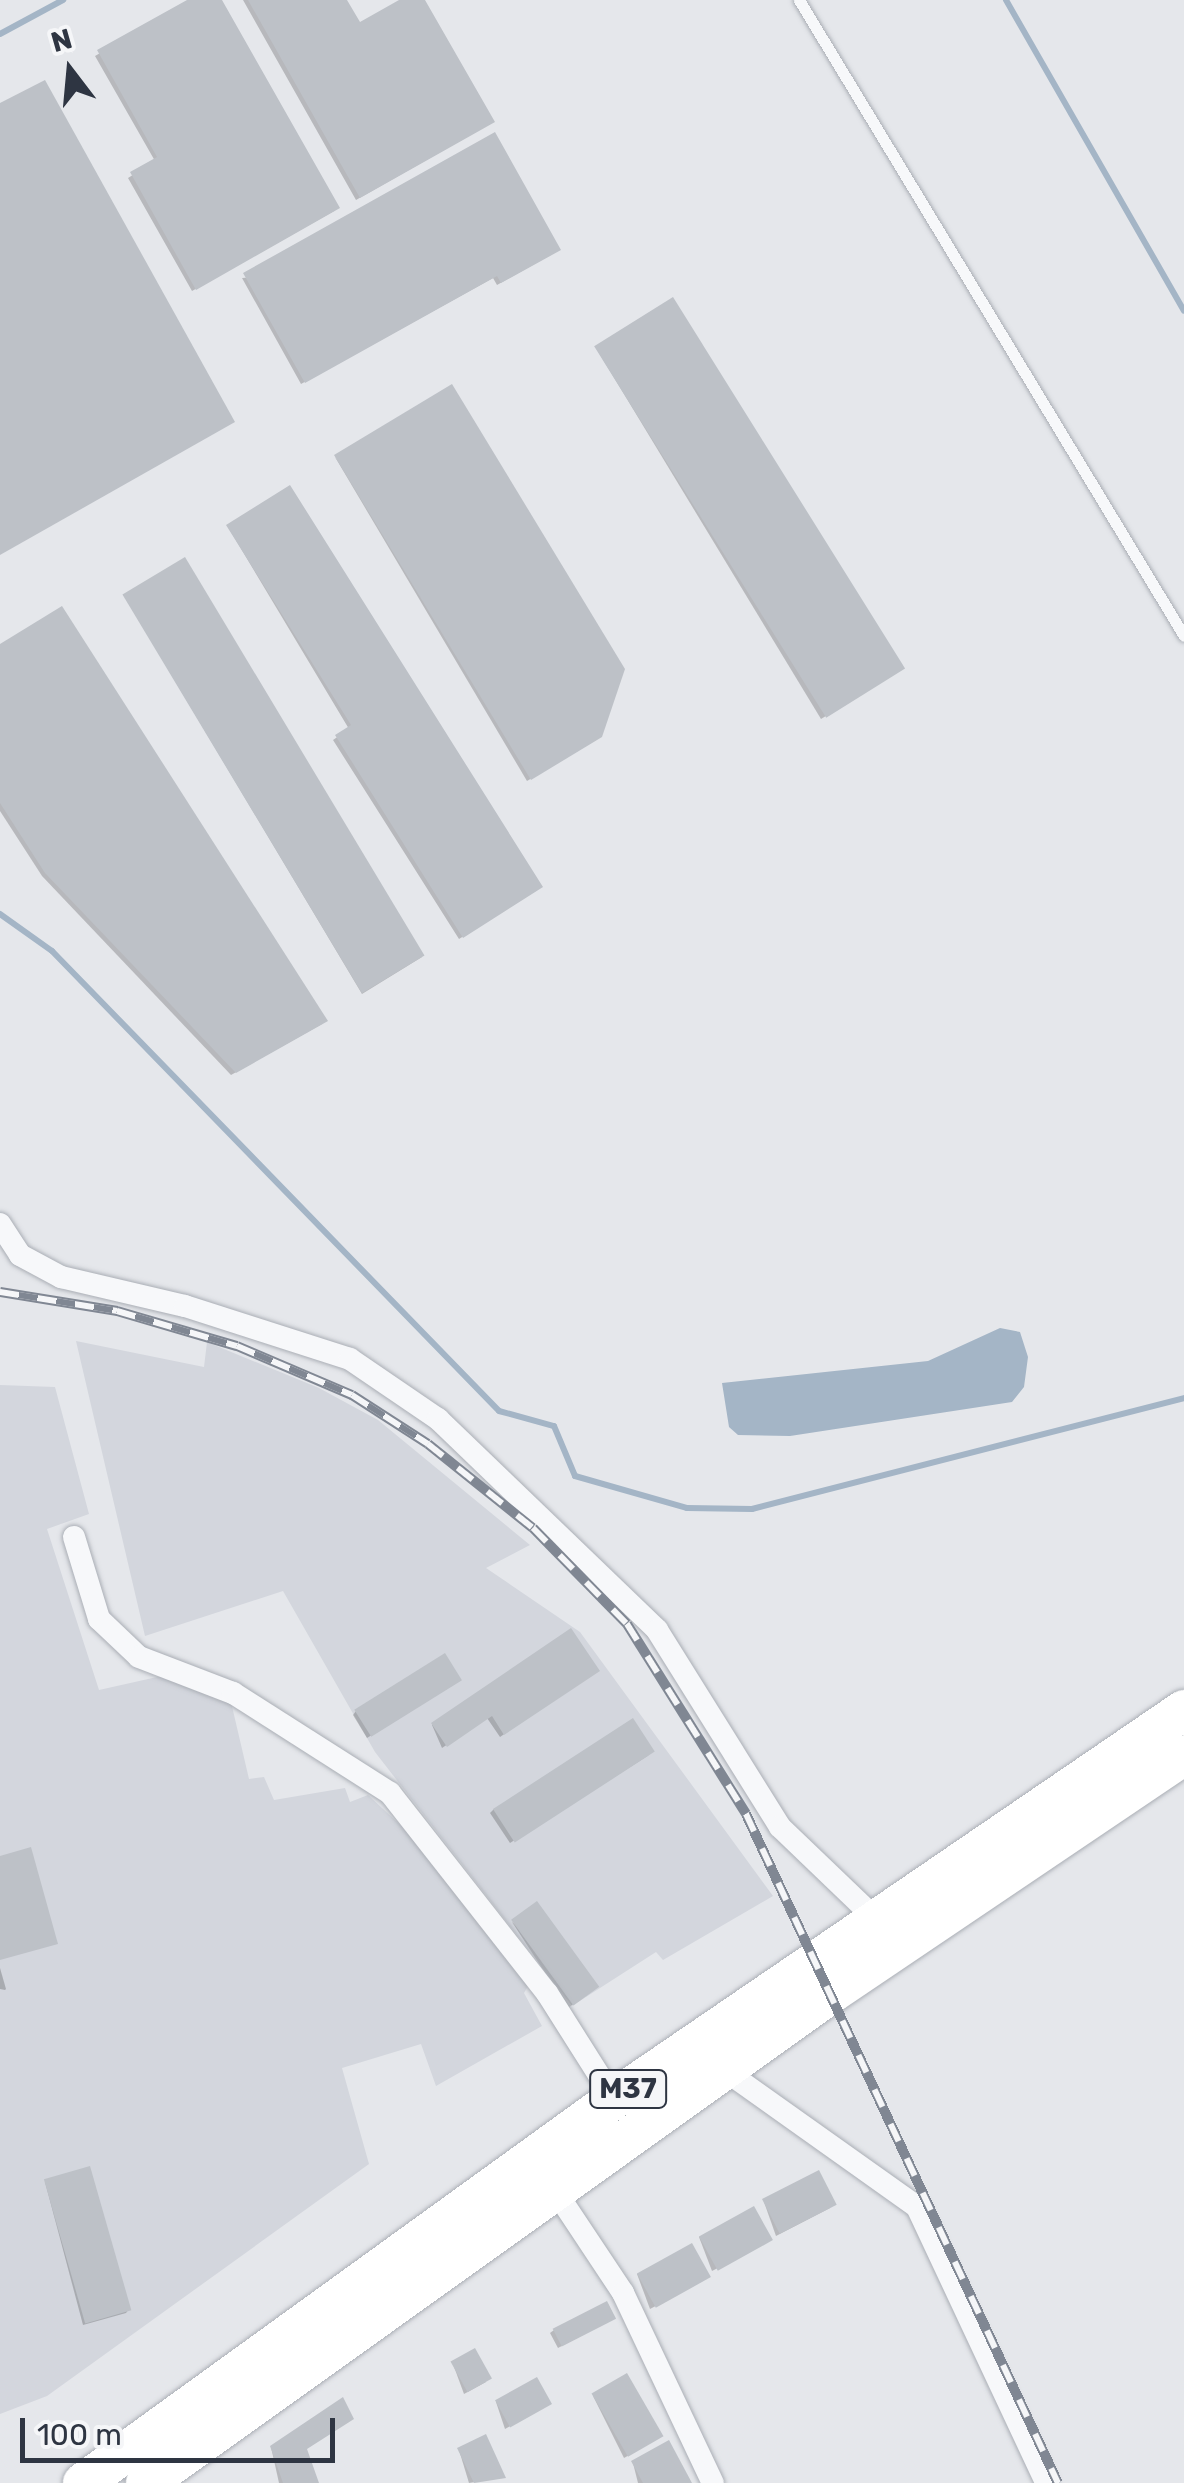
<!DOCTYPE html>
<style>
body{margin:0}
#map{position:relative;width:1184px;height:2483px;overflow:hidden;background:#e5e7eb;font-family:Rubik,sans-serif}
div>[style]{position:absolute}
.built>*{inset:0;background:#d3d6dd}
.water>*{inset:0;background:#a4b5c6}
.shadow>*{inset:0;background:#0003}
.stream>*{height:6px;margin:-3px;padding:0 3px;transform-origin:3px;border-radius:3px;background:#a4b5c6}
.building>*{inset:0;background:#bdc1c7;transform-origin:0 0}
.roads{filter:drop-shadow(0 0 2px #aaaeb5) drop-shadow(0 0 2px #aaaeb5)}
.lane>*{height:11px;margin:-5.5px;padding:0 5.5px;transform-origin:5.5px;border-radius:5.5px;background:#f7f8fa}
.street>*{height:22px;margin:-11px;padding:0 11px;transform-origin:11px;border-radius:11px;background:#f7f8fa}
.highway>*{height:40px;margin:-20px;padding:0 20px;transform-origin:20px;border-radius:20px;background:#fff}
.rail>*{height:10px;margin-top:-5px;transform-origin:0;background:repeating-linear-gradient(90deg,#f5f6f8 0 19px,#808793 0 38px);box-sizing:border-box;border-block:2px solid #808793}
span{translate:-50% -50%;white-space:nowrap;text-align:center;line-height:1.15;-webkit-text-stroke:9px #f5f6f8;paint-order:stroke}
.shield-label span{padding:2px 8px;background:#f5f6f8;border:2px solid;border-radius:8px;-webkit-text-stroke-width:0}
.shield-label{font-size:28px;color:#2e3542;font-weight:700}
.north{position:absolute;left:20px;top:20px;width:100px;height:100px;-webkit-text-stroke:8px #f5f6f8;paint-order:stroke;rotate:344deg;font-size:28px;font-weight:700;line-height:40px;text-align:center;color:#2e3542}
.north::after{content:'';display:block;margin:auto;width:35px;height:45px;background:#2e3542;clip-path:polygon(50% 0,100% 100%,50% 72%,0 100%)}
.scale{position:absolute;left:20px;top:2418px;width:315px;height:45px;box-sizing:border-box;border:5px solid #2e3542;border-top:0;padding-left:12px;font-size:30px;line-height:35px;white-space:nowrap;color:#2e3542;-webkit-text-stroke:8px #f5f6f8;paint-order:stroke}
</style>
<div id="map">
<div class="built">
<div style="clip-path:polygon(76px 1341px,204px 1367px,207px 1342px,319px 1388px,378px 1420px,530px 1545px,486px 1568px,580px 1632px,773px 1896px,663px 1960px,656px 1952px,572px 2006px,375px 1752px,283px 1591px,145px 1636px)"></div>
<div style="clip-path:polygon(0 1385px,55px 1387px,89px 1514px,47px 1529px,99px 1690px,166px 1675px,231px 1702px,249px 1779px,264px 1777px,274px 1800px,345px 1788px,350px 1802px,368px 1795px,410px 1834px,531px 1981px,524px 1993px,542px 2026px,436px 2086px,421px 2044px,342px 2068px,369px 2164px,47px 2396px,0 2414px)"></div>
</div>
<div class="water">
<div style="clip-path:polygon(1000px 1328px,1020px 1332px,1028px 1357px,1024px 1387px,1012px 1402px,790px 1436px,738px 1435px,729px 1427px,722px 1383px,928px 1361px)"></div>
</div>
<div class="shadow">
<div style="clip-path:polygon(192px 0,220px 0,334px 211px,192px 291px,128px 178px,155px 161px,95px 56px)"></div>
<div style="clip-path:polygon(243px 0,345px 0,359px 26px,404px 0,423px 0,488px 125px,356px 200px)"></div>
<div style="clip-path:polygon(554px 253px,497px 285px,493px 278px,301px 384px,242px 278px)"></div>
<div style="clip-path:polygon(596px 348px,897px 672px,821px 719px)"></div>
<div style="clip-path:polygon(335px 457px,596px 740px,527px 781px)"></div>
<div style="clip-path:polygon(228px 527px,537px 890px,459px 939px,333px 740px,349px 729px)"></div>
<div style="clip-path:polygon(125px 597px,422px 957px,362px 994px)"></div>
<div style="clip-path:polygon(0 647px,322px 1024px,231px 1075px,42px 876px,0 811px)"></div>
<div style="clip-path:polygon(570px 1632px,593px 1674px,500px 1737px,487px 1718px,442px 1748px,432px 1725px)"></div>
<div style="clip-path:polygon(456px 1683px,367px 1738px,353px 1715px,356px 1711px)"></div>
<div style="clip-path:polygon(649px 1755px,510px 1843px,490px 1813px,494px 1809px)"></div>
<div style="clip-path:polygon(512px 1922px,592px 1990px,568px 2008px)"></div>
<div style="clip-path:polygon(0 1968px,6px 1989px,5px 1990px,0 1989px)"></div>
<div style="clip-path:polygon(45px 2182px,129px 2309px,126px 2313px,83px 2325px)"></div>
<div style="clip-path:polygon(764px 2202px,830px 2208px,776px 2236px)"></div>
<div style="clip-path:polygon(699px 2237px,766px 2243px,712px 2271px)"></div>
<div style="clip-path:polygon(637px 2274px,704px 2280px,650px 2309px)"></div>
<div style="clip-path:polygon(613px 2319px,558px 2348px,550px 2333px,554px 2330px)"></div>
<div style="clip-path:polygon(453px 2364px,486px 2382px,464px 2394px)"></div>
<div style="clip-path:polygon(593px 2396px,657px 2439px,624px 2458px)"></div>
<div style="clip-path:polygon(496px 2402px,545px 2407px,505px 2429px)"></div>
<div style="clip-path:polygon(271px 2447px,305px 2450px,317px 2483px,279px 2483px)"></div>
<div style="clip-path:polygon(459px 2450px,503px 2477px,469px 2483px)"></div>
<div style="clip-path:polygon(633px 2463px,689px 2483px,638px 2483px)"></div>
</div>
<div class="stream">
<div style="left:1006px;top:0;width:358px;rotate:60.2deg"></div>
<div style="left:0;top:34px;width:72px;rotate:-28.4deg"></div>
<div style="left:0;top:914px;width:64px;rotate:35.4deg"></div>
<div style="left:52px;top:951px;width:641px;rotate:45.82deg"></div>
<div style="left:499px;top:1411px;width:57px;rotate:15.3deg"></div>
<div style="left:554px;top:1426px;width:54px;rotate:67.2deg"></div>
<div style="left:575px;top:1476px;width:116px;rotate:15.9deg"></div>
<div style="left:687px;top:1508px;width:65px;rotate:0.9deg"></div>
<div style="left:752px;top:1509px;width:446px;rotate:-14.4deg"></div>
</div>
<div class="building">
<div style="clip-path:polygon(187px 0,222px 0,340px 208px,196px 290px,130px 172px,157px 157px,97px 50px)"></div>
<div style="clip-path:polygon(248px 0,347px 0,360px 22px,399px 0,425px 0,495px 122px,360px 198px)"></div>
<div style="clip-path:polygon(45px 80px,235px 422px,0 555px,0 103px)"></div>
<div style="clip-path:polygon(495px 132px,561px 250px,501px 283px,497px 276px,305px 383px,243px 273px)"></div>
<div style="left:673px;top:297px;width:438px;height:93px;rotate:58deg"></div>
<div style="clip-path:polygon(452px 384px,625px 669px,602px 737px,531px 780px,334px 455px)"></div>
<div style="clip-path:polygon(290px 485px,543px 887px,463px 938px,335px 735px,351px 725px,226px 525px)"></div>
<div style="left:185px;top:557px;width:465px;height:73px;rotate:59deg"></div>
<div style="clip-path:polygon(62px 606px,328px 1021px,236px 1073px,45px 873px,0 803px,0 644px)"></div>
<div style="clip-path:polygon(571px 1628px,600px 1671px,504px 1735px,492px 1716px,447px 1747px,431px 1723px)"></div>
<div style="left:445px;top:1653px;width:32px;height:107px;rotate:58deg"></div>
<div style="left:633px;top:1718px;width:40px;height:167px;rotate:57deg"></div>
<div style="clip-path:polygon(31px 1847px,58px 1944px,0 1960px,0 1856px)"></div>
<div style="left:537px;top:1901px;width:106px;height:32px;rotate:54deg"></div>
<div style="left:90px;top:2166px;width:150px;height:48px;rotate:74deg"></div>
<div style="left:819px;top:2170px;width:39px;height:64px;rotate:63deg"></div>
<div style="left:754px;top:2206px;width:39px;height:63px;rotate:61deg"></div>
<div style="left:692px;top:2243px;width:39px;height:63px;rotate:61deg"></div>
<div style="left:607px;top:2301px;width:20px;height:61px;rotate:63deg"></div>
<div style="left:475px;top:2348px;width:35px;height:28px;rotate:61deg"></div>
<div style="left:627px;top:2373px;width:73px;height:41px;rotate:60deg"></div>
<div style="left:537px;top:2377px;width:31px;height:48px;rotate:61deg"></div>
<div style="clip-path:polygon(343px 2397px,354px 2419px,307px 2449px,319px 2483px,283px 2483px,270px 2446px)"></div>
<div style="clip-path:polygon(486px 2434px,506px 2478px,474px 2483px,457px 2448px)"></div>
<div style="clip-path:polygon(669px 2440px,692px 2483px,643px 2483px,631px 2461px)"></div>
</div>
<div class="roads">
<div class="lane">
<div style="left:799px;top:0;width:743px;rotate:58.81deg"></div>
</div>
<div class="street">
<div style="left:0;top:1224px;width:37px;rotate:57deg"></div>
<div style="left:20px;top:1255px;width:47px;rotate:28.2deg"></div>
<div style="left:61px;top:1277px;width:127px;rotate:13.2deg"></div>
<div style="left:185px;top:1306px;width:173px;rotate:17.8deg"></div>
<div style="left:350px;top:1359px;width:107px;rotate:34.3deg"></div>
<div style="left:438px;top:1419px;width:304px;rotate:43.9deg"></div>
<div style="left:657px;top:1630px;width:232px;rotate:58deg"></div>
<div style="left:780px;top:1827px;width:136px;rotate:43.8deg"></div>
<div style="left:74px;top:1537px;width:86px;rotate:73deg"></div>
<div style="left:99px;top:1619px;width:55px;rotate:43.5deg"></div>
<div style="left:139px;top:1657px;width:101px;rotate:21deg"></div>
<div style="left:233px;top:1693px;width:186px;rotate:32.5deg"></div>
<div style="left:390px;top:1793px;width:254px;rotate:51.9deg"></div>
<div style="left:547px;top:1993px;width:125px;rotate:57.7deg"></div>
<div style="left:723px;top:2069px;width:238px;rotate:35.4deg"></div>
<div style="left:917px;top:2207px;width:305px;rotate:64.9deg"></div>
<div style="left:554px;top:2189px;width:125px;rotate:56.4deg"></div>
<div style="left:623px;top:2293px;width:210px;rotate:64.7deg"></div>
</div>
<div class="highway">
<div style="left:83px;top:2483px;width:655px;rotate:-35.87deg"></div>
<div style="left:614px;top:2099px;width:690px;rotate:-34.31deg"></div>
<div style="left:146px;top:2483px;width:841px;rotate:-35.56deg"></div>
<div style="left:830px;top:1994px;width:427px;rotate:-34deg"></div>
</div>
</div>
<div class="rail">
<div style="left:0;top:1292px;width:119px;rotate:9.2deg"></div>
<div style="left:117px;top:1311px;width:125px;rotate:16.3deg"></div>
<div style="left:237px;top:1346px;width:125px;rotate:23.1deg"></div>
<div style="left:352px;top:1395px;width:90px;rotate:32.8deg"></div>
<div style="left:428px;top:1444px;width:134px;rotate:38.7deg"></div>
<div style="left:533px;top:1528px;width:134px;rotate:45.6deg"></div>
<div style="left:627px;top:1624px;width:224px;rotate:57.9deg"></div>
<div style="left:746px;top:1814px;width:738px;rotate:65deg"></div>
</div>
<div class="shield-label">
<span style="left:628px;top:2089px">M37</span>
</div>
<div class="north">N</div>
<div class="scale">100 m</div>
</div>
